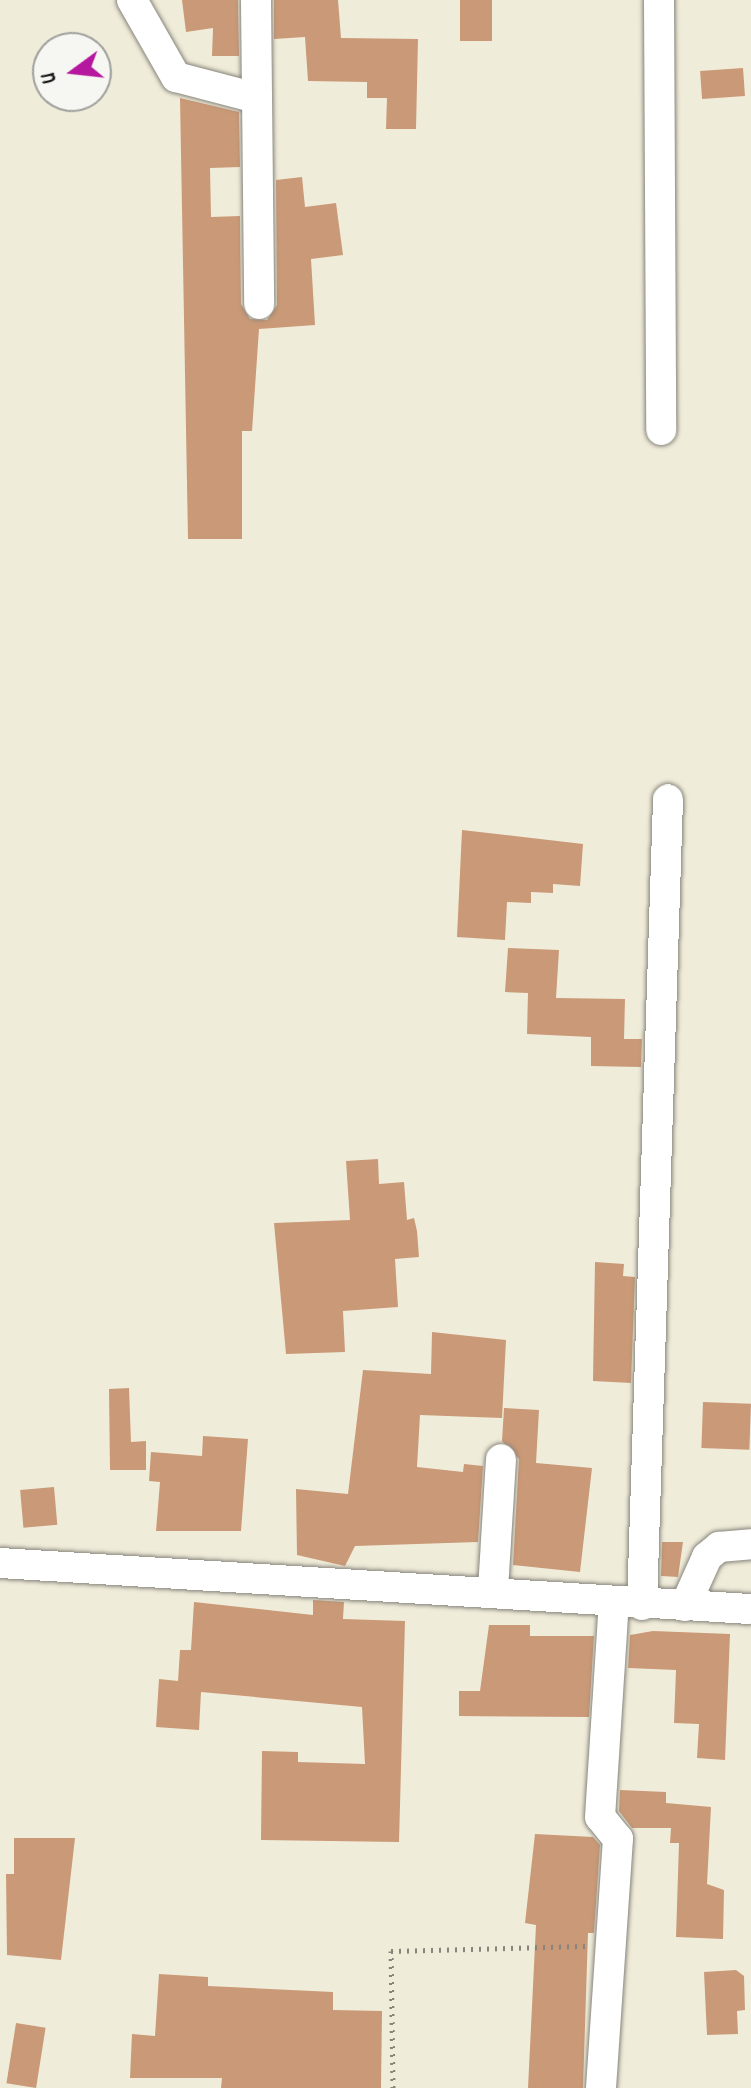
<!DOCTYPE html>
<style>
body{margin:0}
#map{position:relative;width:751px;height:2088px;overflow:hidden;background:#f0ecda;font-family:Dekko,sans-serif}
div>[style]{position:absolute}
.building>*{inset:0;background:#ca9977;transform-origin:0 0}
.path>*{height:5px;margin-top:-2.5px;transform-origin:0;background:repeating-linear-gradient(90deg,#86847b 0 2px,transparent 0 8px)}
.roads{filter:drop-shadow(0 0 2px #86847b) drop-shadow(0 0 2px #86847b)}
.minor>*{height:30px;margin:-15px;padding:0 15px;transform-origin:15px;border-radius:15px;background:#fff}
span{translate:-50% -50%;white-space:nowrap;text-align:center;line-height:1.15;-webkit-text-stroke:7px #f6f6f2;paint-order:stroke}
.north{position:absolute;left:32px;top:32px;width:80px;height:80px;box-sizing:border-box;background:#f6f6f2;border:2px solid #9f9f9c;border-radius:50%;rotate:255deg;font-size:22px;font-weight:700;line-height:32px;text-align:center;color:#1c1c1c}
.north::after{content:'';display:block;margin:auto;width:28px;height:36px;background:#b5179e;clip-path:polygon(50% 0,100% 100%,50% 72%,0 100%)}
</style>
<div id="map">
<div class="building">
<div style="clip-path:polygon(182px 0,238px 0,239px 56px,212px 56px,213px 28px,186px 32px)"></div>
<div style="clip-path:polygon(274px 0,338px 0,341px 38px,418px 39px,416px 129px,386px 129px,387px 98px,367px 98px,367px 82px,308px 81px,305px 37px,274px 39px)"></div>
<div style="left:460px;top:0;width:32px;height:41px"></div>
<div style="left:743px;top:68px;width:28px;height:43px;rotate:86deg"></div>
<div style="clip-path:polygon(180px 98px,239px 112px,240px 167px,210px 168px,211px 217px,240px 216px,241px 304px,250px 319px,267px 320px,277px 305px,276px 180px,302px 177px,305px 207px,336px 203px,343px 255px,311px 259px,315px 325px,259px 329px,252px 431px,242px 431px,242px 539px,188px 539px)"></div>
<div style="clip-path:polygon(462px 830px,583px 844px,580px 886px,553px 884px,553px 893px,531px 892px,531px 903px,507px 902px,505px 940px,457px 937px)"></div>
<div style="clip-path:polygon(508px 948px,559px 950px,556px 998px,625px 999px,624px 1039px,642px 1039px,641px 1067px,591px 1066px,591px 1037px,527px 1034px,528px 993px,505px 992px)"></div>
<div style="clip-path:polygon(378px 1159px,379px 1184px,404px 1182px,407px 1220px,414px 1218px,417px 1231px,419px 1257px,395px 1259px,398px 1307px,343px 1311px,345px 1352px,286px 1354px,274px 1223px,350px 1220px,346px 1161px)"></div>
<div style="clip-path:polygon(595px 1262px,624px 1264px,623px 1276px,635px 1277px,631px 1383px,593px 1381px)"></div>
<div style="clip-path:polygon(432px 1332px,506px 1340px,502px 1418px,420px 1415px,417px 1467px,463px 1472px,464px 1464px,483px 1466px,478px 1542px,355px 1546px,345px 1566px,297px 1555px,296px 1489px,348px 1494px,363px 1370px,431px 1374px)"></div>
<div style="clip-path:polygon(129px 1388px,131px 1442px,146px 1441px,146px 1470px,110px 1470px,109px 1389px)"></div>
<div style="left:703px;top:1402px;width:48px;height:46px;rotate:2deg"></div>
<div style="clip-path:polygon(504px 1408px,539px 1410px,536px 1463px,592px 1468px,580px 1572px,513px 1565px,519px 1459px,502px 1441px)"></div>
<div style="clip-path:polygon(203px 1436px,248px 1439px,241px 1531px,156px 1531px,160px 1482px,149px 1481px,151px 1452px,202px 1456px)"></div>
<div style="left:54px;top:1487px;width:38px;height:34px;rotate:85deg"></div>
<div style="clip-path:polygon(662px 1542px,683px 1542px,678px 1577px,661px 1576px)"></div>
<div style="clip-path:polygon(313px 1600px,344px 1602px,343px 1619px,405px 1621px,399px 1842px,261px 1840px,262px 1751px,298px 1752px,298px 1762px,365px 1764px,362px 1707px,201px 1692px,199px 1730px,156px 1727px,159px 1679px,178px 1681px,180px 1650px,191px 1650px,194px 1602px,313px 1615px)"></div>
<div style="clip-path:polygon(489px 1625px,530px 1625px,530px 1636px,594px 1636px,589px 1717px,459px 1716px,459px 1691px,480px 1691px)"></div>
<div style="clip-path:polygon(653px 1631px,730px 1634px,725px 1760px,697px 1758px,699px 1724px,674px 1723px,676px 1670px,628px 1668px,630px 1635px)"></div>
<div style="clip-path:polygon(620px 1790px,666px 1792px,666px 1803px,711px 1807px,707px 1884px,724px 1890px,723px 1939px,676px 1937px,679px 1843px,670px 1843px,671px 1828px,632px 1828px,619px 1811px)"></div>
<div style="clip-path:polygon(535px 1834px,593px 1837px,600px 1845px,594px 1933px,588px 1933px,583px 2088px,528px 2088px,536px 1925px,525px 1923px)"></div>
<div style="clip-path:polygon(14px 1838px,75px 1838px,61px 1960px,7px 1955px,6px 1874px,14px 1874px)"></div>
<div style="clip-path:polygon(736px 1970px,744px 1976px,745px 2010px,737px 2011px,738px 2034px,707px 2035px,704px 1972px)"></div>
<div style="clip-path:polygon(159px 1974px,208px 1977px,208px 1986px,333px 1992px,333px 2010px,382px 2011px,381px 2088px,221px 2088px,222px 2078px,130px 2078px,132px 2034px,155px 2036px)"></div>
<div style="left:16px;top:2023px;width:30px;height:61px;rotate:9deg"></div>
</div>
<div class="path">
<div style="left:393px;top:2088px;width:137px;rotate:-90.8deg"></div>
<div style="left:391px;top:1951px;width:194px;rotate:-1.5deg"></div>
</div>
<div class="roads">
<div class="minor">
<div style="left:132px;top:0;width:89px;rotate:60.3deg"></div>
<div style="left:176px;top:77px;width:83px;rotate:14.7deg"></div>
<div style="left:256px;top:0;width:304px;rotate:89.4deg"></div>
<div style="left:659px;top:0;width:430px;rotate:89.7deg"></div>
<div style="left:0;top:1563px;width:752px;rotate:3.51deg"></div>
<div style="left:493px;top:1590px;width:131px;rotate:-86.5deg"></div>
<div style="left:642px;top:1605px;width:806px;rotate:-88.15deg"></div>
<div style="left:685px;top:1606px;width:54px;rotate:-65.8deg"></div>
<div style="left:707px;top:1557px;width:16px;rotate:-40deg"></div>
<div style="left:719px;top:1547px;width:32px;rotate:-5deg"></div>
<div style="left:601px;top:2088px;width:250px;rotate:-86.1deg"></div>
<div style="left:618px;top:1839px;width:28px;rotate:-129deg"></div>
<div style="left:600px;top:1817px;width:214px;rotate:-86.3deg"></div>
</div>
</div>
<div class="north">U</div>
</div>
